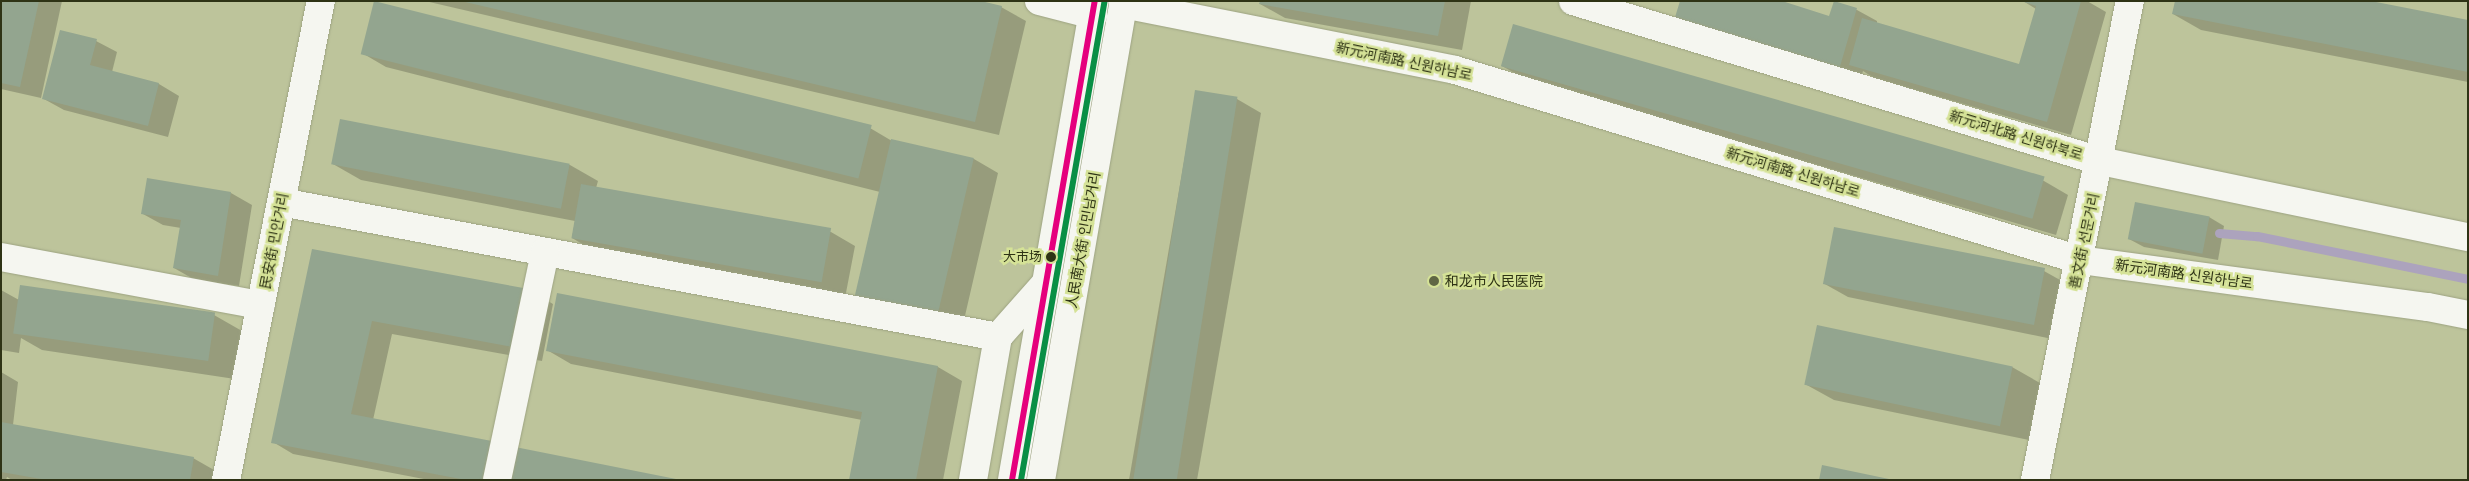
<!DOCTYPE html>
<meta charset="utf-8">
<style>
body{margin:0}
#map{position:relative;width:2469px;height:481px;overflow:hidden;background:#bdc49b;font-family:Helvetica,"Noto Sans SC","Noto Sans KR",sans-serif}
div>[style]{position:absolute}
.shadow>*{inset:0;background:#0003}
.stream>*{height:9px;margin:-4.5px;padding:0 4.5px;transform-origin:4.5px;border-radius:4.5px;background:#aca3bd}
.building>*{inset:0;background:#93a58f;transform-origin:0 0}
.roads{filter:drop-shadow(0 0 1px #9da382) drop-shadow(0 0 1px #9da382)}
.minor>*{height:28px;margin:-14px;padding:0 14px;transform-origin:14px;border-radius:14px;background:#f5f6f0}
.major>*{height:28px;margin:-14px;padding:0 14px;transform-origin:14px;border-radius:14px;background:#f5f6f0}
.bus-1>*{height:6px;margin:-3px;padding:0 3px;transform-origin:3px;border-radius:3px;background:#e5007d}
.bus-2>*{height:6px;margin:-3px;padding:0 3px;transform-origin:3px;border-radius:3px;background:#098f45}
.dots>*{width:14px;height:14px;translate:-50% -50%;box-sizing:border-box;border:2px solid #d5e297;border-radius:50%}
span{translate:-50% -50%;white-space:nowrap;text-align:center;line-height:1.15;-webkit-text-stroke:5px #d5e297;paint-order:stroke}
.bus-label{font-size:13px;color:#2e3315}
.right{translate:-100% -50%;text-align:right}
.street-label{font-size:14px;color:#2e3315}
.poi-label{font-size:14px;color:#2e3315}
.left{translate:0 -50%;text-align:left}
.frame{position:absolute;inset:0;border:2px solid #2e3315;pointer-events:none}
</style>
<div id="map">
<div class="shadow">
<div style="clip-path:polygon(1px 1px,62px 1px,41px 98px,1px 89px)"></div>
<div style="clip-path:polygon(425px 1px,976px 1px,1001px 7px,1026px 21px,999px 135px)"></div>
<div style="clip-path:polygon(1261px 1px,1471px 1px,1462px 50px,1285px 18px,1260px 4px)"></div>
<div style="clip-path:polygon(2023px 1px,2087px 1px,2106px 12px,2071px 135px,1874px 78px,1863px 71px,1858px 88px,1694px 39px,1830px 17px,1834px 3px,1857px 10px,1877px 21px,1877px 24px,2020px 65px,2036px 9px)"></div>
<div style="clip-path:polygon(2173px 14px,2468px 21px,2468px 82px,2201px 30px)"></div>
<div style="clip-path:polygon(1514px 26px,2044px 181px,2068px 195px,2056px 235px,1527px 80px,1502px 66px)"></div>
<div style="clip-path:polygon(96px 41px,117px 52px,112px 72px,159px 84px,179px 96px,168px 137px,64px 110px,44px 99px)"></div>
<div style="clip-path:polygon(362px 53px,870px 128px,892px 141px,974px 159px,998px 173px,961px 333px,879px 315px,880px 192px,386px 67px)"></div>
<div style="clip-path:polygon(1196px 92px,1237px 99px,1261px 113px,1197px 480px,1129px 480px)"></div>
<div style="clip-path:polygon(341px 121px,570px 165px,598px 181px,596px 188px,831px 232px,855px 246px,845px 298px,596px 252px,572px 238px,575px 221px,361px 180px,333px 164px)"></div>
<div style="clip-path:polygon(148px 180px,231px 193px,252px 205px,239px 286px,195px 280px,174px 268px,181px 228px,163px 225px,143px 214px)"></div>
<div style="clip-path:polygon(2209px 217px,2224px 226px,2218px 260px,2144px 247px,2129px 239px)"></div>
<div style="clip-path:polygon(2044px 271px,2069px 285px,2057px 340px,1848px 297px,1823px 283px)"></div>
<div style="clip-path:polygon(1px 290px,19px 300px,214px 315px,242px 331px,235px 379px,42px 350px,21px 338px,19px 353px,1px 350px)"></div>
<div style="clip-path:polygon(529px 290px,553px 304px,542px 361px,392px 334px,373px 420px,675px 480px,429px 480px,293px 454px,273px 442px,300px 308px)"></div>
<div style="clip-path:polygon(547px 350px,938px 367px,962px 381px,943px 480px,851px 480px,862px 420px,571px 364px)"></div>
<div style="clip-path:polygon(2012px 367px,2040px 383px,2029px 440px,1834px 400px,1805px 384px)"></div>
<div style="clip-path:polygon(1px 372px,18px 382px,13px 425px,193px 458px,214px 470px,212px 480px,12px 480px,7px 477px,6px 480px,1px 480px)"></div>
</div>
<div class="stream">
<div style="left:2219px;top:233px;width:38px;rotate:5deg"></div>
<div style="left:2257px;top:236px;width:215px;rotate:11.5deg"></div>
</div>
<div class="building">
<div style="clip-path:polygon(1px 1px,39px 1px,20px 87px,1px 83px)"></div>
<div style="left:374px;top:1px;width:513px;height:55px;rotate:14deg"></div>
<div style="clip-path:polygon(461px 1px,981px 1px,1002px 6px,975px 122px)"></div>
<div style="clip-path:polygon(1260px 1px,1445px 1px,1438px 36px,1259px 4px)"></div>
<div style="clip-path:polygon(1680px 1px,1782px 1px,1829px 16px,1834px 1px,1857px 8px,1837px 77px,1672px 27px)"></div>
<div style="clip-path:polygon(2021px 1px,2081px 1px,2047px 122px,1849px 65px,1862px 18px,2019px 64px,2036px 6px)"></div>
<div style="clip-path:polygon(2175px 1px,2371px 1px,2468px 20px,2468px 72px,2172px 14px)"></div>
<div style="left:1513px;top:24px;width:553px;height:44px;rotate:16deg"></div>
<div style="clip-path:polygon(60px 30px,97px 39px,90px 65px,159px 83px,148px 126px,42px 99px)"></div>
<div style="left:1195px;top:90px;width:43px;height:396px;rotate:9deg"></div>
<div style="left:340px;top:119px;width:234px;height:46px;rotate:11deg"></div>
<div style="left:891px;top:139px;width:85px;height:166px;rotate:13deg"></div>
<div style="clip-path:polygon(147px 178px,231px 192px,218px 276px,173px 268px,181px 220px,141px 214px)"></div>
<div style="left:581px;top:184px;width:254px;height:55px;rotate:10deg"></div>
<div style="left:2135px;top:202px;width:76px;height:38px;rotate:11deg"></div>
<div style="left:1834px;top:227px;width:215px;height:58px;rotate:11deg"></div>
<div style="clip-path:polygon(312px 249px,529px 289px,518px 348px,372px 321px,351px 414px,497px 442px,490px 480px,466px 480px,271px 443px)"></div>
<div style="left:20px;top:285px;width:197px;height:49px;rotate:8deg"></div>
<div style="clip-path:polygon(557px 293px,938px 366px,916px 480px,849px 480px,862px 412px,546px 351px)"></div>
<div style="left:1817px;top:325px;width:200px;height:61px;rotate:12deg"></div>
<div style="clip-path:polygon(1px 422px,194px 457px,190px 480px,47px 480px,1px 472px)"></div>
<div style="clip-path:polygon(515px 447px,676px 479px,676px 480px,508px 480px)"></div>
<div style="clip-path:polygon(1822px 465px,1889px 479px,1889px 480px,1819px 480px)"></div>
</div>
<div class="roads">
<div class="minor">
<div style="left:1039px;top:1px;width:56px;rotate:14.5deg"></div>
<div style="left:1573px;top:1px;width:551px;rotate:16.89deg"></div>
<div style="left:2100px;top:161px;width:376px;rotate:11.7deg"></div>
<div style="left:1123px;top:4px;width:338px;rotate:11.2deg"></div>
<div style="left:1455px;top:70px;width:653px;rotate:16.91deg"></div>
<div style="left:2080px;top:260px;width:351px;rotate:7.7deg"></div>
<div style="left:2428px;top:307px;width:41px;rotate:11.3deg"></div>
<div style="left:281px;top:202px;width:730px;rotate:10.66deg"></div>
<div style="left:1px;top:257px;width:264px;rotate:10.5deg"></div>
<div style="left:226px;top:480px;width:488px;rotate:-78.8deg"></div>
<div style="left:497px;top:480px;width:233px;rotate:-78.1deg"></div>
<div style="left:973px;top:480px;width:145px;rotate:-80.1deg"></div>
<div style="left:998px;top:337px;width:72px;rotate:-48.4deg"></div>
<div style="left:2035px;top:480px;width:488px;rotate:-78.8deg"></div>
</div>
<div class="major">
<div style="left:1012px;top:480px;width:486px;rotate:-80.2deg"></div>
<div style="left:1041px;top:480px;width:486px;rotate:-80.2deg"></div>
</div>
</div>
<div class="bus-1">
<div style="left:1012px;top:480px;width:486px;rotate:-80.2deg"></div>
</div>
<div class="bus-2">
<div style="left:1021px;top:480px;width:485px;rotate:-80.1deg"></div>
</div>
<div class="dots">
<div style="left:1051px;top:257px;background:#2e3315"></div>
<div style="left:1434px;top:281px;background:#606644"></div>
</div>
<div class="bus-label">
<span class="right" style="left:1042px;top:257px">大市场</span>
</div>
<div class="street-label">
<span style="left:1404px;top:61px;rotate:12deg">新元河南路 신원하남로</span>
<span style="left:2016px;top:135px;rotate:17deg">新元河北路 신원하북로</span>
<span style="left:1793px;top:172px;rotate:17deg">新元河南路 신원하남로</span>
<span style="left:1083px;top:240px;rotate:-80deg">人民南大街 인민남거리</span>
<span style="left:274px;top:241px;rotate:-79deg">民安街 민안거리</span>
<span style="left:2084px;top:241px;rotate:-78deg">善文街 선문거리</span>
<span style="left:2184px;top:274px;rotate:8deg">新元河南路 신원하남로</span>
</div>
<div class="poi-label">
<span class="left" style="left:1445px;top:281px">和龙市人民医院</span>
</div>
<div class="frame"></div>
</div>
